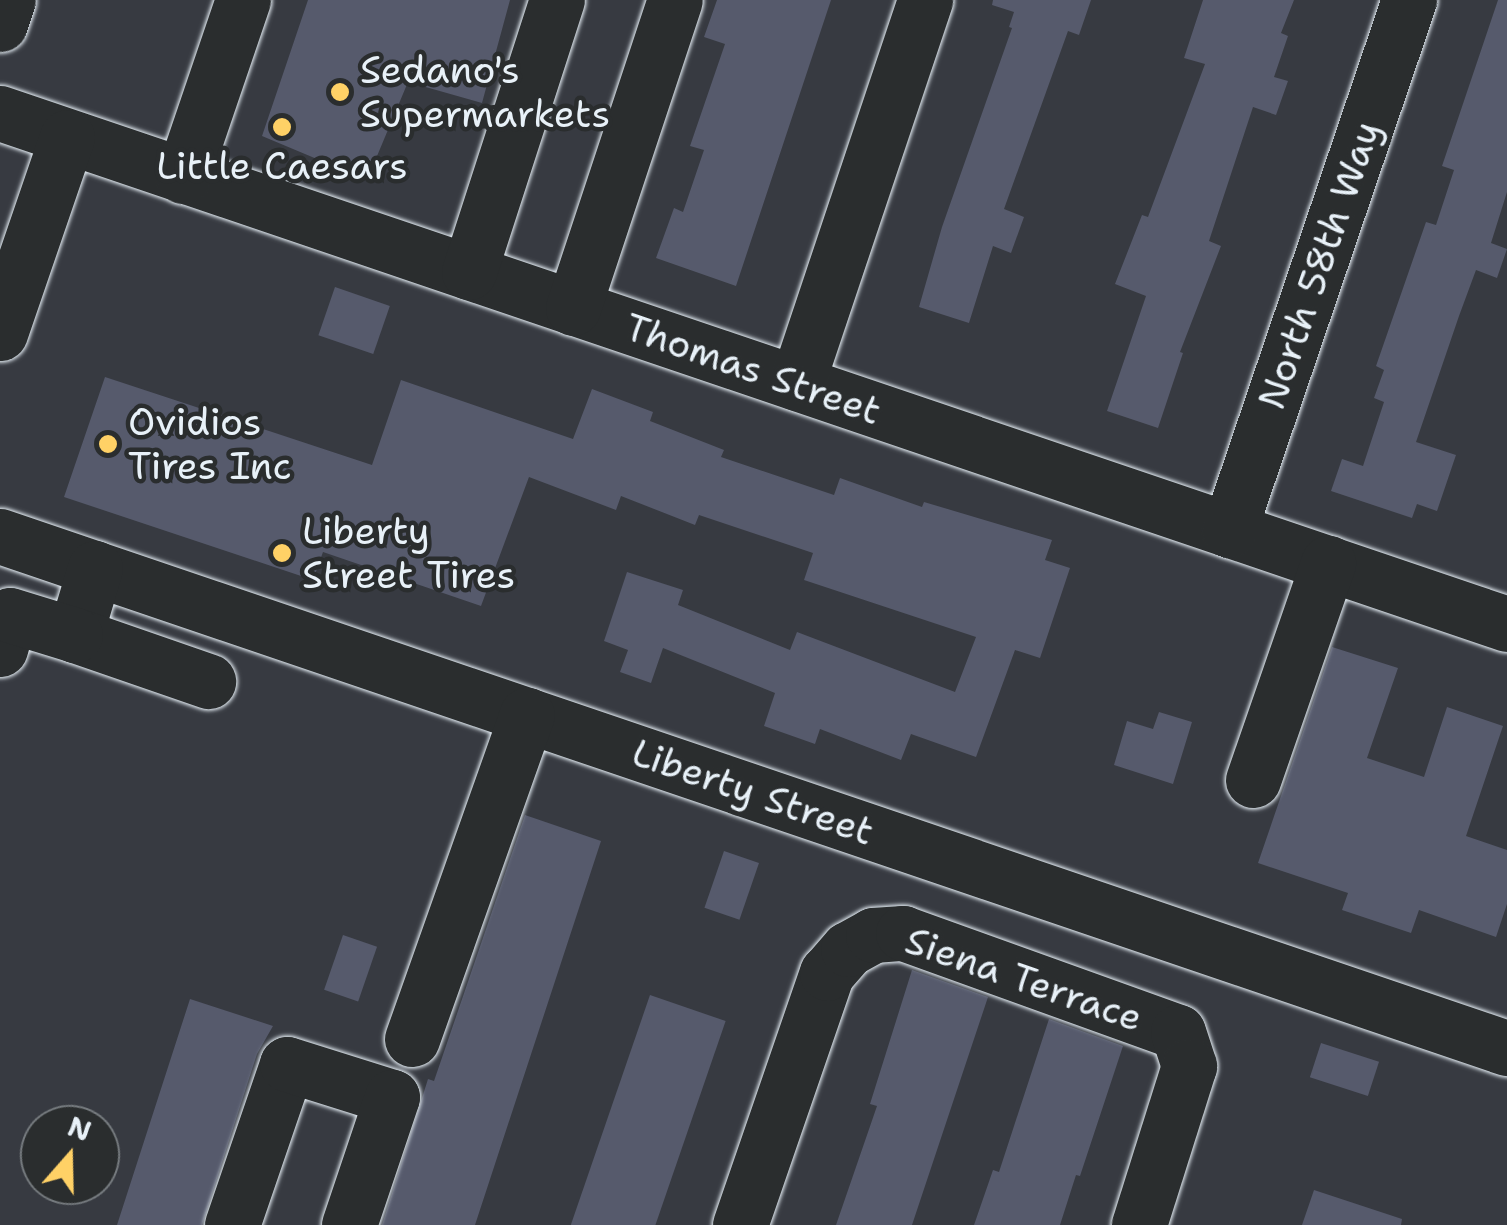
<!DOCTYPE html>
<style>
body{margin:0}
#map{position:relative;width:1507px;height:1225px;overflow:hidden;background:#373a41;font-family:"Shantell Sans",sans-serif}
div>[style]{position:absolute}
.building>*{inset:0;background:#565a6c;transform-origin:0 0}
.roads{filter:drop-shadow(0 0 2px #e8f1f8) drop-shadow(0 0 2px #e8f1f8)}
.minor>*{height:55px;margin:-27.5px;padding:0 27.5px;transform-origin:27.5px;border-radius:27.5px;background:#2a2d2e}
.major>*{height:55px;margin:-27.5px;padding:0 27.5px;transform-origin:27.5px;border-radius:27.5px;background:#2a2d2e}
.dots>*{width:28px;height:28px;translate:-50% -50%;box-sizing:border-box;border:5px solid #2a2d2e;border-radius:50%}
span{translate:-50% -50%;white-space:nowrap;text-align:center;line-height:1.15;-webkit-text-stroke:9px #2a2d2e;paint-order:stroke}
.poi-label{font-size:38px;color:#e8f1f8}
.left{translate:0 -50%;text-align:left}
.street-label{font-size:38px;color:#e8f1f8}
.north{position:absolute;left:20px;top:1105px;width:100px;height:100px;box-sizing:border-box;background:#2a2d2e;border:2px solid #767b7f;border-radius:50%;rotate:20deg;font-size:28px;font-weight:700;line-height:40px;text-align:center;color:#e8f1f8}
.north::after{content:'';display:block;margin:auto;width:35px;height:45px;background:#ffd166;clip-path:polygon(50% 0,100% 100%,50% 72%,0 100%)}
</style>
<div id="map">
<div class="building">
<div style="clip-path:polygon(308px 0,510px 0,482px 103px,408px 82px,367px 180px,262px 136px)"></div>
<div style="clip-path:polygon(717px 0,831px 0,736px 286px,656px 258px,674px 208px,683px 212px,704px 150px,690px 146px,725px 44px,704px 37px)"></div>
<div style="clip-path:polygon(993px 0,1091px 0,1079px 35px,1068px 31px,1004px 209px,1024px 217px,1011px 253px,993px 246px,969px 323px,919px 307px,942px 227px,1012px 28px,1009px 27px,1014px 12px,992px 5px)"></div>
<div style="clip-path:polygon(1203px 0,1294px 0,1281px 33px,1288px 36px,1274px 77px,1288px 81px,1276px 115px,1253px 107px,1209px 241px,1221px 246px,1180px 352px,1183px 353px,1158px 428px,1107px 411px,1146px 296px,1115px 284px,1142px 215px,1148px 217px,1205px 64px,1184px 58px)"></div>
<div style="clip-path:polygon(1498px 0,1507px 0,1507px 192px,1491px 243px,1507px 249px,1497px 278px,1476px 270px,1459px 316px,1416px 442px,1456px 455px,1437px 511px,1417px 504px,1412px 518px,1331px 491px,1342px 459px,1363px 466px,1384px 402px,1374px 398px,1384px 370px,1376px 366px,1426px 222px,1436px 225px,1454px 170px,1442px 166px)"></div>
<div style="left:335px;top:287px;width:58px;height:51px;rotate:19deg"></div>
<div style="clip-path:polygon(105px 377px,372px 465px,401px 380px,573px 439px,592px 389px,653px 412px,650px 421px,724px 450px,721px 457px,834px 495px,840px 478px,922px 507px,924px 502px,1052px 540px,1045px 560px,1070px 568px,1040px 658px,1015px 650px,976px 757px,911px 734px,901px 760px,820px 729px,815px 744px,764px 726px,775px 693px,663px 648px,651px 683px,620px 672px,628px 650px,604px 641px,627px 572px,683px 590px,678px 605px,790px 650px,797px 632px,955px 692px,976px 637px,804px 580px,813px 553px,699px 515px,695px 525px,621px 496px,616px 510px,529px 477px,481px 606px,323px 552px,313px 580px,64px 497px)"></div>
<div style="clip-path:polygon(1332px 647px,1398px 668px,1367px 758px,1424px 777px,1447px 707px,1503px 726px,1466px 836px,1507px 850px,1507px 904px,1496px 937px,1419px 910px,1411px 933px,1342px 910px,1348px 893px,1258px 863px)"></div>
<div style="clip-path:polygon(1159px 712px,1192px 722px,1173px 784px,1114px 765px,1127px 721px,1153px 729px)"></div>
<div style="clip-path:polygon(525px 815px,601px 841px,475px 1225px,382px 1225px,428px 1079px,434px 1081px)"></div>
<div style="left:724px;top:851px;width:37px;height:60px;rotate:19deg"></div>
<div style="left:343px;top:935px;width:36px;height:58px;rotate:19deg"></div>
<div style="clip-path:polygon(912px 970px,988px 997px,912px 1225px,836px 1225px,877px 1106px,870px 1104px)"></div>
<div style="left:650px;top:995px;width:80px;height:243px;rotate:19deg"></div>
<div style="clip-path:polygon(190px 999px,273px 1026px,257px 1054px,202px 1225px,117px 1225px)"></div>
<div style="clip-path:polygon(1049px 1019px,1123px 1046px,1080px 1176px,1076px 1175px,1060px 1225px,974px 1225px,993px 1170px,999px 1172px)"></div>
<div style="left:1321px;top:1043px;width:61px;height:36px;rotate:18deg"></div>
<div style="clip-path:polygon(1314px 1190px,1402px 1219px,1401px 1225px,1302px 1225px)"></div>
</div>
<div class="roads">
<div class="minor">
<div style="left:0;top:113px;width:1591px;rotate:18.73deg"></div>
<div style="left:183px;top:176px;width:186px;rotate:-71.2deg"></div>
<div style="left:469px;top:272px;width:286px;rotate:-72.1deg"></div>
<div style="left:573px;top:308px;width:324px;rotate:-71.7deg"></div>
<div style="left:0;top:333px;width:207px;rotate:-71.1deg"></div>
<div style="left:797px;top:383px;width:404px;rotate:-71.5deg"></div>
<div style="left:1229px;top:530px;width:560px;rotate:-71.24deg"></div>
<div style="left:0;top:536px;width:1592px;rotate:18.77deg"></div>
<div style="left:95px;top:568px;width:70px;rotate:106.6deg"></div>
<div style="left:75px;top:635px;width:141px;rotate:19.1deg"></div>
<div style="left:0;top:649px;width:35px;rotate:-74deg"></div>
<div style="left:10px;top:615px;width:68px;rotate:17.1deg"></div>
<div style="left:1253px;top:780px;width:230px;rotate:-70.9deg"></div>
<div style="left:412px;top:1039px;width:344px;rotate:-70.5deg"></div>
<div style="left:232px;top:1225px;width:170px;rotate:-71.1deg"></div>
<div style="left:287px;top:1064px;width:110px;rotate:17.4deg"></div>
<div style="left:392px;top:1097px;width:135px;rotate:108.6deg"></div>
<div style="left:740px;top:1225px;width:267px;rotate:-71deg"></div>
<div style="left:827px;top:973px;width:32px;rotate:-49deg"></div>
<div style="left:848px;top:949px;width:29px;rotate:-29deg"></div>
<div style="left:873px;top:935px;width:30px;rotate:-4deg"></div>
<div style="left:903px;top:933px;width:292px;rotate:19.8deg"></div>
<div style="left:1178px;top:1032px;width:36px;rotate:72deg"></div>
<div style="left:1189px;top:1066px;width:167px;rotate:107.5deg"></div>
</div>
<div class="major">
<div style="left:0;top:24px;width:25px;rotate:-72deg"></div>
</div>
</div>
<div class="dots">
<div style="left:340px;top:92px;background:#ffd166"></div>
<div style="left:282px;top:127px;background:#ffd166"></div>
<div style="left:108px;top:444px;background:#ffd166"></div>
<div style="left:282px;top:553px;background:#ffd166"></div>
</div>
<div class="poi-label">
<span class="left" style="left:360px;top:92px">Sedano's<br>Supermarkets</span>
<span style="left:282px;top:166px">Little Caesars</span>
<span class="left" style="left:128px;top:444px">Ovidios<br>Tires Inc</span>
<span class="left" style="left:302px;top:553px">Liberty<br>Street Tires</span>
</div>
<div class="street-label">
<span style="left:1319px;top:265px;rotate:-71deg">North 58th Way</span>
<span style="left:753px;top:369px;rotate:19deg">Thomas Street</span>
<span style="left:753px;top:792px;rotate:19deg">Liberty Street</span>
<span style="left:1024px;top:979px;rotate:19deg">Siena Terrace</span>
</div>
<div class="north">N</div>
</div>
